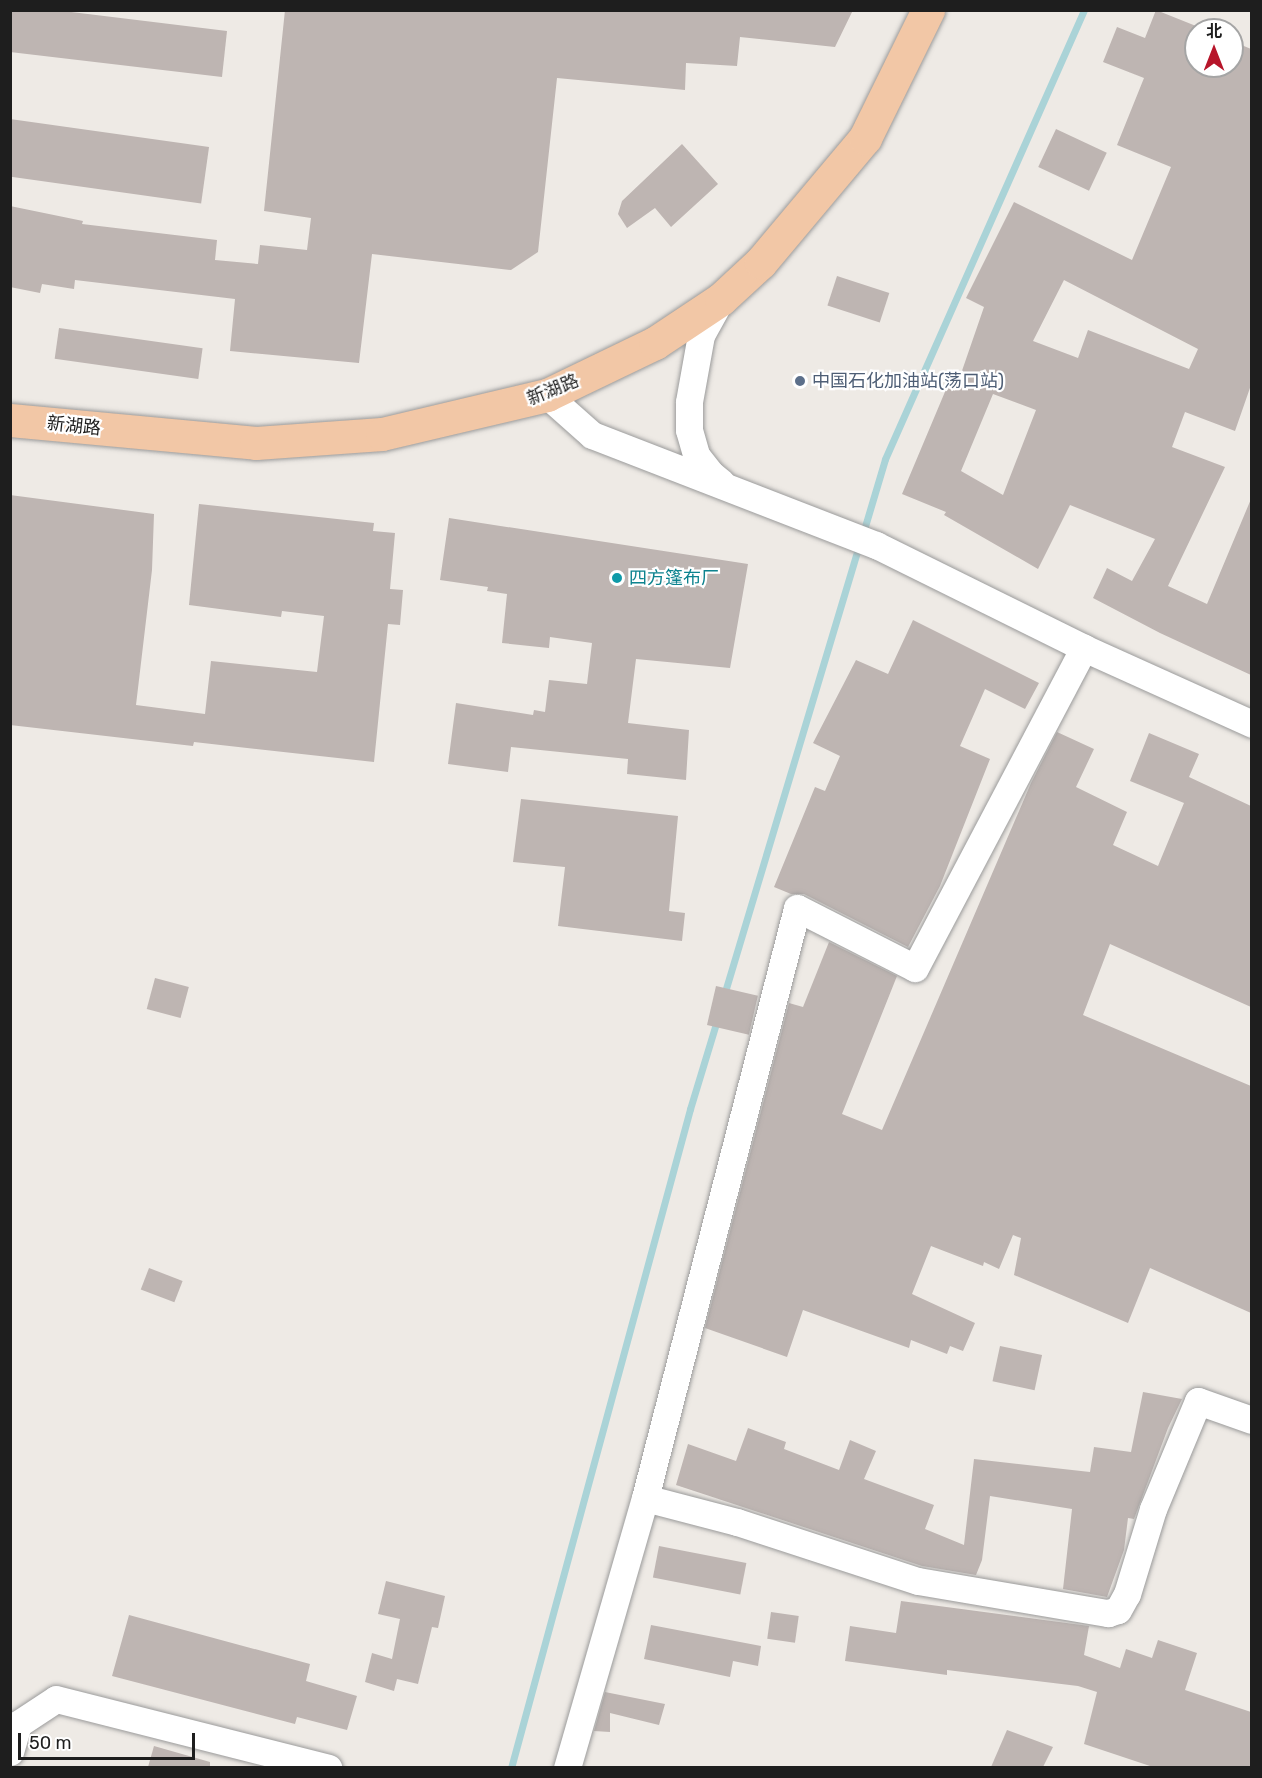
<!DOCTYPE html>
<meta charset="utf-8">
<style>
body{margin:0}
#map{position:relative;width:1262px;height:1778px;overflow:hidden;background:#eeeae5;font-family:Rubik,"Noto Sans SC",sans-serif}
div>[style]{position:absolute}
.stream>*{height:7px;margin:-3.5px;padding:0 3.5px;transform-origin:3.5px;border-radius:3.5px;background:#aad3d7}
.building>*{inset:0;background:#beb5b2;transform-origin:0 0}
.roads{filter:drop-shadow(0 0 2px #9b9b9b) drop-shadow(0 0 2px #9b9b9b)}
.minor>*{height:27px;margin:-13.5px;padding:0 13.5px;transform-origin:13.5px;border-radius:13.5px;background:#fff}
.major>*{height:33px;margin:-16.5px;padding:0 16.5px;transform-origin:16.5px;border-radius:16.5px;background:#f2c7a6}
.dots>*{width:16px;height:16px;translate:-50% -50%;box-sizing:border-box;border:3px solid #fff;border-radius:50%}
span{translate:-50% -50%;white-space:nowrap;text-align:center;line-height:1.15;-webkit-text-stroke:4.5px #fff;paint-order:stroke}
.service-label{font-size:18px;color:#4e5e75}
.left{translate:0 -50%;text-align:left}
.street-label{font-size:18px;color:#1e1e1e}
.culture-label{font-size:18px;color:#0d838f}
.frame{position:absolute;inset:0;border:12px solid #1e1e1e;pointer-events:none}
.north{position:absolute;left:1184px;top:18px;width:60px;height:60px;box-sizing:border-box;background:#fff;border:2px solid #a5a5a5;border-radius:50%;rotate:0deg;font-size:16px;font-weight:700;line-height:24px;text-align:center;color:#1e1e1e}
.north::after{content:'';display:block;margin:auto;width:21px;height:27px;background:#b7152a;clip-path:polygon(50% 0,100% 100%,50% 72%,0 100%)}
.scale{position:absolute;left:18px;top:1733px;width:177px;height:27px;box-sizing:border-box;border:3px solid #1e1e1e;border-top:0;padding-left:8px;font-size:18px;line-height:21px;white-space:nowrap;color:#1e1e1e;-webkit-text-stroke:4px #fff;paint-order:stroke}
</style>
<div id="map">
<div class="stream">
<div style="left:863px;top:533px;width:77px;rotate:-73.4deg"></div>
<div style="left:885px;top:459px;width:491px;rotate:-66.1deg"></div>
<div style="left:724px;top:995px;width:472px;rotate:-73.3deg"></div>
<div style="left:511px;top:1768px;width:683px;rotate:-74.8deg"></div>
<div style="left:690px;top:1109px;width:93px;rotate:-73.1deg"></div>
</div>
<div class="building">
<div style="clip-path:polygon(10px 10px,55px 10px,227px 31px,222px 77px,10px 52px)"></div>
<div style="clip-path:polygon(285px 10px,853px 10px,835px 47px,740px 37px,737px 66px,686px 63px,685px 90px,557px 78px,538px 252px,511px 270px,372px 254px,359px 363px,230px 351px,235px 299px,75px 280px,74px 289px,42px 284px,40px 293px,10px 287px,10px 206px,83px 221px,82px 224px,217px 240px,215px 260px,258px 264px,260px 245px,307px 250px,311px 218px,264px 211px)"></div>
<div style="clip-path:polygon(evenodd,1156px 10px,1196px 26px,1196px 66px,1232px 66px,1232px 41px,1251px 49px,1251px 385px,1235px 431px,1185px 412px,1172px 447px,1225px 467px,1168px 586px,1207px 604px,1251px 499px,1251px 675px,1160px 633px,1093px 598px,1107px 568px,1132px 581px,1155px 539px,1070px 505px,1038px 569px,944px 515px,946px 512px,902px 494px,947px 387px,955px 391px,984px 307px,966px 298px,1014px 202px,1132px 260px,1171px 167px,1117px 145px,1144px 78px,1103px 62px,1117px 27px,1145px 38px,1156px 10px,1064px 280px,1198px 349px,1189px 369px,1088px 330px,1078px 358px,1033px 341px,1064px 280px,1156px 10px,993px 394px,1036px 410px,1003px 495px,961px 471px,993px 394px)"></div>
<div style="left:10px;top:119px;width:201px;height:57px;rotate:8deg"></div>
<div style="left:1056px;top:129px;width:56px;height:42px;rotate:25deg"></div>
<div style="clip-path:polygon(682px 144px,718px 184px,671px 227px,655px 208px,627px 228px,618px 214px,622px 201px)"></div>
<div style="left:837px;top:276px;width:55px;height:31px;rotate:18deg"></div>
<div style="left:59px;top:328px;width:145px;height:31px;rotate:8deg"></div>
<div style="clip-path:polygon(10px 495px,154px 514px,152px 570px,136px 705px,205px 714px,211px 661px,317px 672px,324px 616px,282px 611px,281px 617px,189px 605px,199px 504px,374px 523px,373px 531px,395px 533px,390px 589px,403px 590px,400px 625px,388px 624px,374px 762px,194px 742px,193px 746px,10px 725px)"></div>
<div style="clip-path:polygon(449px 518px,748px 564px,730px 668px,636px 659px,628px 723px,689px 730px,686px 780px,627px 774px,628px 759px,511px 747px,508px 772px,448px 764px,456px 703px,533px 715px,534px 710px,545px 712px,549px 680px,587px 684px,592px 643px,550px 637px,549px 648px,502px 643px,507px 594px,487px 591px,488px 587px,440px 580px)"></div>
<div style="clip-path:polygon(913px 620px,1039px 683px,1025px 709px,985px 689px,960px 746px,990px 759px,940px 886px,908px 947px,804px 894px,791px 894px,774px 887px,815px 787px,825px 791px,840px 756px,813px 743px,856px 660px,888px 674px)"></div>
<div style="clip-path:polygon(1057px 732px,1094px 749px,1076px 787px,1127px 812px,1113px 845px,1158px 866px,1184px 803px,1130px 781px,1149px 733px,1199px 754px,1189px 777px,1251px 806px,1251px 1007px,1110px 944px,1083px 1015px,1251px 1086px,1251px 1313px,1150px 1268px,1128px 1323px,1014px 1275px,1021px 1238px,1013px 1235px,999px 1269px,984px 1262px,983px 1266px,931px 1246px,912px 1294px,975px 1323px,963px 1351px,950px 1346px,947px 1354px,911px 1340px,909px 1348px,803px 1310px,787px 1357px,705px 1328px,789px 1003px,803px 1007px,829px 942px,897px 976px,842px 1114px,882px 1130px,1031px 783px)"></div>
<div style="clip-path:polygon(521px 799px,678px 816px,669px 911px,685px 913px,682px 941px,558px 926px,565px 867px,513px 862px)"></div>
<div style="left:155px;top:978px;width:35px;height:32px;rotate:15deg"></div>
<div style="left:716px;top:986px;width:43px;height:40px;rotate:13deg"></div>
<div style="left:149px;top:1268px;width:36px;height:23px;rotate:21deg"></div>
<div style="left:1000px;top:1346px;width:43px;height:36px;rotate:12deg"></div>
<div style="clip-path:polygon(1143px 1392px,1182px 1399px,1168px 1428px,1134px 1519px,1128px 1518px,1124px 1550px,1107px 1597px,1063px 1589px,1072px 1509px,990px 1496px,982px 1560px,976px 1575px,922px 1566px,676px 1485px,688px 1444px,736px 1461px,748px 1428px,786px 1442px,784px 1449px,839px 1470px,850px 1440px,876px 1451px,864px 1479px,934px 1505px,925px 1529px,964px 1545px,974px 1459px,1090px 1472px,1094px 1447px,1131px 1452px)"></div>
<div style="left:659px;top:1546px;width:89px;height:32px;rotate:11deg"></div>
<div style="clip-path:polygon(386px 1581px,445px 1596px,438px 1628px,432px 1627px,418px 1684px,397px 1679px,394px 1691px,365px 1682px,372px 1653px,392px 1659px,400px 1619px,378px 1614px)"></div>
<div style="clip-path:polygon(901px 1601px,1089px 1626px,1084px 1655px,1120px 1668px,1126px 1649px,1152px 1658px,1158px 1640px,1197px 1653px,1185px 1690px,1251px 1712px,1251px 1767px,1153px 1767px,1084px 1744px,1097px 1692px,1078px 1686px,947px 1670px,947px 1675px,845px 1661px,850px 1626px,896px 1633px)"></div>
<div style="left:771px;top:1612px;width:28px;height:27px;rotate:8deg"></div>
<div style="clip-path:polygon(129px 1615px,310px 1664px,306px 1681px,357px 1696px,347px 1730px,297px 1717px,295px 1724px,112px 1676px)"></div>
<div style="clip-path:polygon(651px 1625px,761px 1646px,758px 1666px,733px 1661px,730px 1677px,644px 1659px)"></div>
<div style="clip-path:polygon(605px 1692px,665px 1704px,659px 1725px,610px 1713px,610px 1732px,594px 1731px)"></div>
<div style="clip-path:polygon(1007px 1730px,1053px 1747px,1043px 1767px,991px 1767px)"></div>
<div style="clip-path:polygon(154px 1746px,210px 1762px,210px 1767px,148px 1767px)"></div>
</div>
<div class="roads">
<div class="minor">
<div style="left:721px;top:299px;width:41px;rotate:119.1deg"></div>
<div style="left:701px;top:335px;width:68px;rotate:100.2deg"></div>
<div style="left:689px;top:402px;width:28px;rotate:90deg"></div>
<div style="left:689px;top:430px;width:26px;rotate:74deg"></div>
<div style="left:696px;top:455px;width:24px;rotate:52deg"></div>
<div style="left:711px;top:474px;width:13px;rotate:39deg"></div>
<div style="left:547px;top:395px;width:60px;rotate:41.6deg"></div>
<div style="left:592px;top:435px;width:305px;rotate:21.2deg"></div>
<div style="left:876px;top:545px;width:232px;rotate:26.3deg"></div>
<div style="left:1084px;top:648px;width:184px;rotate:24.3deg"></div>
<div style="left:645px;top:1498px;width:95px;rotate:14.6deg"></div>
<div style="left:737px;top:1522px;width:190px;rotate:18.1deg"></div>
<div style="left:918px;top:1581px;width:193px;rotate:9.6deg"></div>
<div style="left:1108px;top:1613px;width:10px;rotate:-17deg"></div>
<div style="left:1118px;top:1610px;width:18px;rotate:-61deg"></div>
<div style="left:1127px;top:1594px;width:89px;rotate:-73deg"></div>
<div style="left:1153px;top:1509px;width:117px;rotate:-67.4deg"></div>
<div style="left:1198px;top:1401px;width:57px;rotate:19.4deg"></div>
<div style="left:10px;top:1752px;width:29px;rotate:-74deg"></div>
<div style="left:18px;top:1724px;width:45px;rotate:-33.3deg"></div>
<div style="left:56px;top:1699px;width:281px;rotate:14.2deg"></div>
<div style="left:567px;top:1768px;width:281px;rotate:-73.9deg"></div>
<div style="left:645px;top:1498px;width:609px;rotate:-75.55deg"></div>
<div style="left:797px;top:908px;width:132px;rotate:27deg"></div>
<div style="left:915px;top:968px;width:362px;rotate:-62.2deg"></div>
</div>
<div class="major">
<div style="left:10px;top:420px;width:247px;rotate:5.3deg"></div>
<div style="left:256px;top:443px;width:126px;rotate:-4.1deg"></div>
<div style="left:382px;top:434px;width:170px;rotate:-13.3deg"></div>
<div style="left:547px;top:395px;width:120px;rotate:-25.7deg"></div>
<div style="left:655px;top:343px;width:79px;rotate:-33.7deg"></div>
<div style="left:721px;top:299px;width:54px;rotate:-42.8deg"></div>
<div style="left:761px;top:262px;width:162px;rotate:-50deg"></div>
<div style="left:865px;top:138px;width:143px;rotate:-63.8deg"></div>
</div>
</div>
<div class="dots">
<div style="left:800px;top:381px;background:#5c6f8a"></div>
<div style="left:617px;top:578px;background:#0f9aa8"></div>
</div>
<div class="service-label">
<span class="left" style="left:812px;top:381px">中国石化加油站(荡口站)</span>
</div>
<div class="street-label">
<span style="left:553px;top:390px;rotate:-22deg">新湖路</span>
<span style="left:74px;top:426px;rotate:6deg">新湖路</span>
</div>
<div class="culture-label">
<span class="left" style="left:629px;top:578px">四方篷布厂</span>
</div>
<div class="frame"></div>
<div class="north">北</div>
<div class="scale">50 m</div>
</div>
